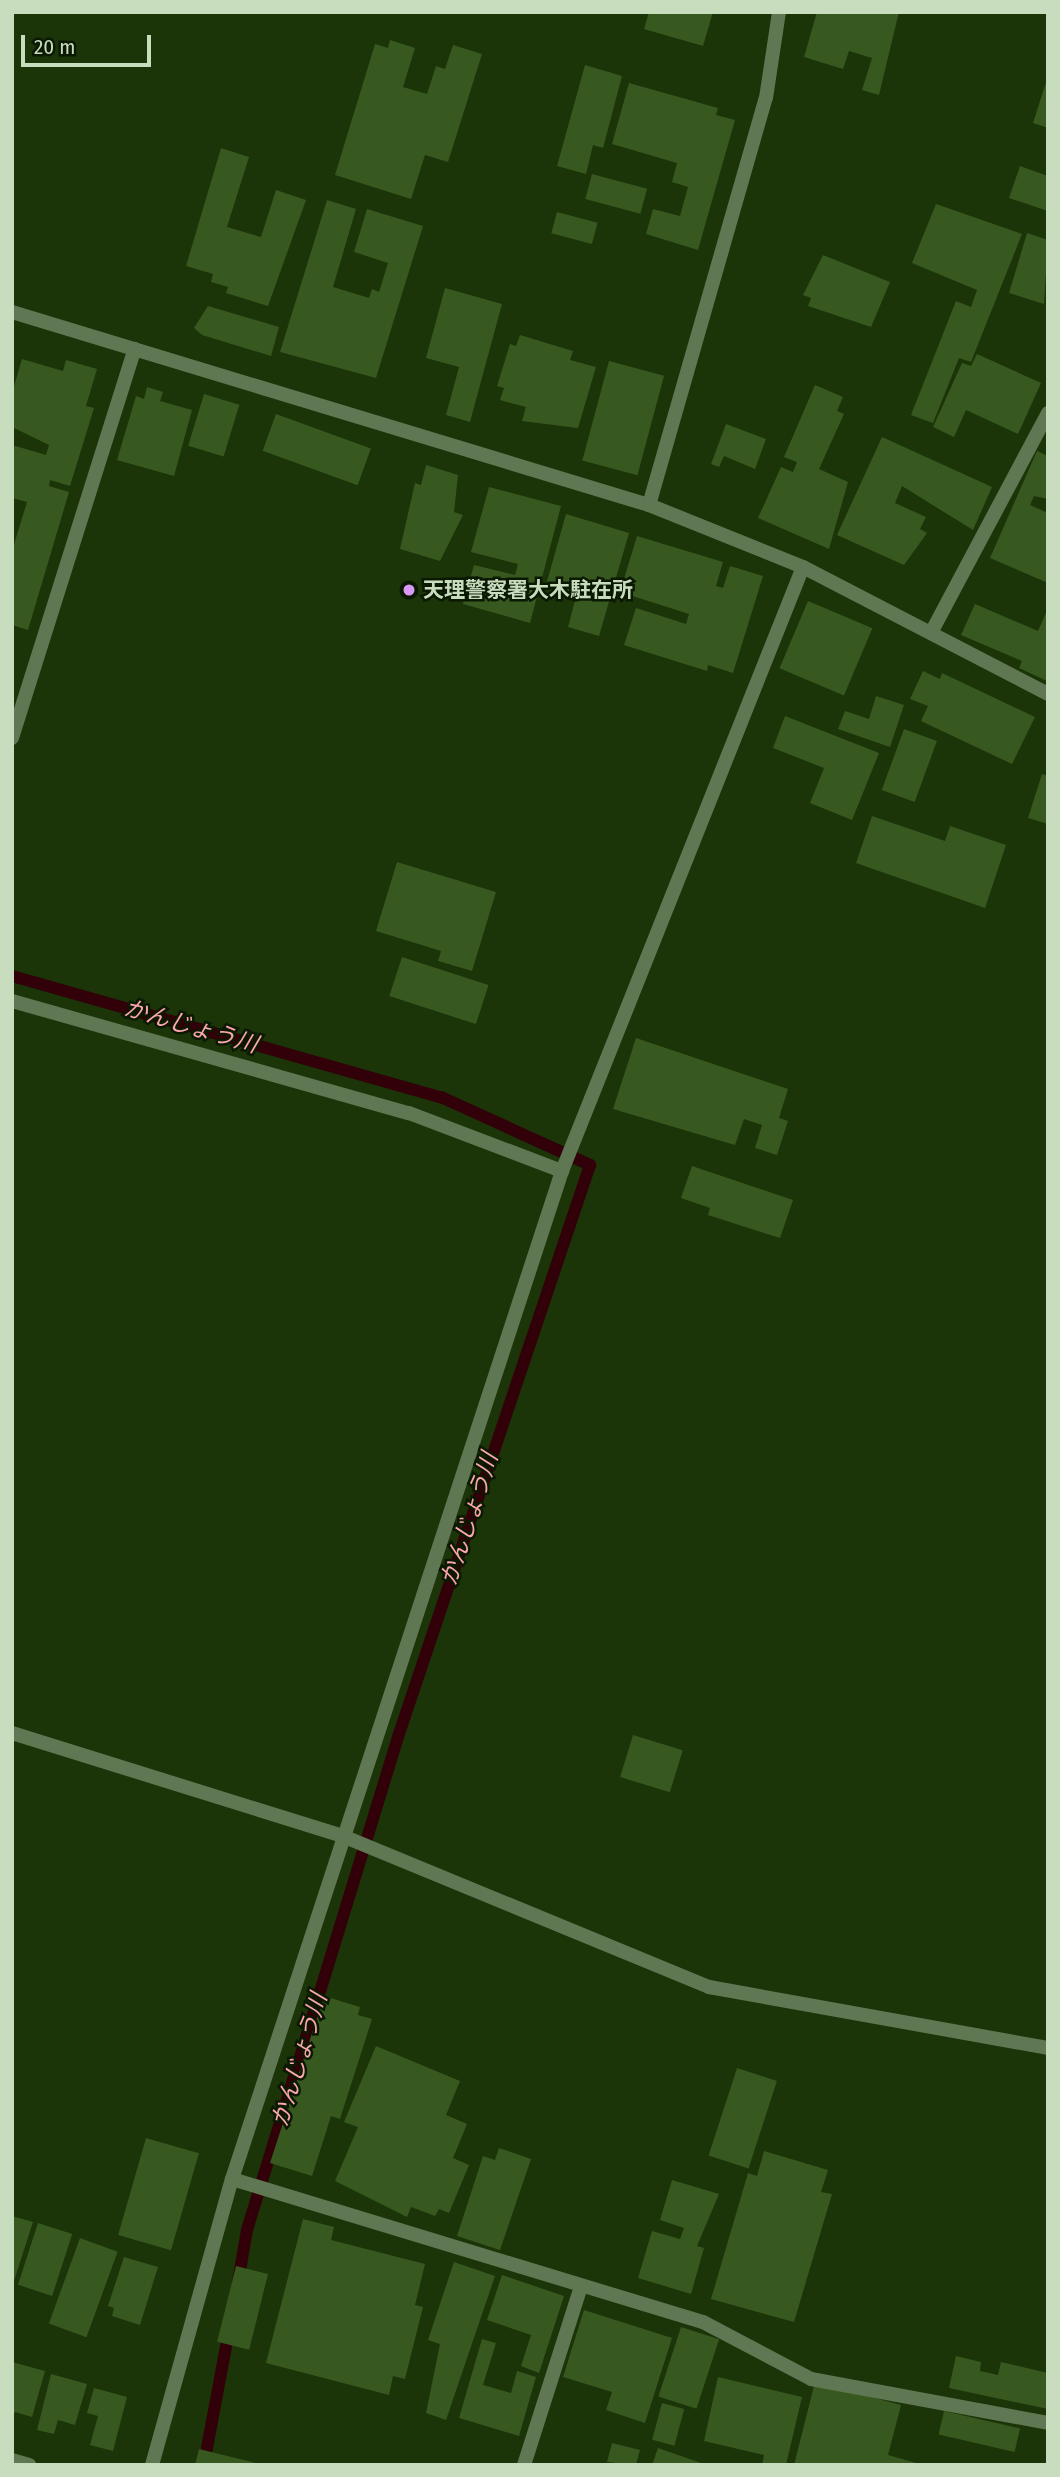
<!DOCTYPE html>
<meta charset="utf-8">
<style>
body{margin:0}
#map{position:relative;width:1060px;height:2477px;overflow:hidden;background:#1b3408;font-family:"Fira Sans Condensed","Noto Sans JP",sans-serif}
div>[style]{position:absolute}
.stream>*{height:12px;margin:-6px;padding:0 6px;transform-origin:6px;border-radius:6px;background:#320009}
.building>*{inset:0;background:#375920;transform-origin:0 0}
.lane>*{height:14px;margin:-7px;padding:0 7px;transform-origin:7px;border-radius:7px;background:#5f7752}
.street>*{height:14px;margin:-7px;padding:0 7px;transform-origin:7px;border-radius:7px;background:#5f7752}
.dots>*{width:19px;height:19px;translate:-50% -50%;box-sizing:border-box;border:4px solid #0b1903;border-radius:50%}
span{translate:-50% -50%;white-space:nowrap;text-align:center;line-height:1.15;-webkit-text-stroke:5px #0b1903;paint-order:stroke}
.poi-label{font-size:21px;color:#c8dcbe;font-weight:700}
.left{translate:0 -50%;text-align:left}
.water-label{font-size:23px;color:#fca6ac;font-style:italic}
.frame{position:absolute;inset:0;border:14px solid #c8dcbe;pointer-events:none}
.scale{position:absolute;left:21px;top:35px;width:130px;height:32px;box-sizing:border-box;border:4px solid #c8dcbe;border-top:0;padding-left:9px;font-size:21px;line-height:24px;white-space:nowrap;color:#c8dcbe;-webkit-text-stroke:5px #0b1903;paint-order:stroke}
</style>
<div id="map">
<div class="stream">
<div style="left:12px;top:976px;width:446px;rotate:15.8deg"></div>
<div style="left:441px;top:1097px;width:164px;rotate:24.5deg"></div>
<div style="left:590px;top:1165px;width:603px;rotate:108.56deg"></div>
<div style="left:398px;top:1737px;width:516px;rotate:107.03deg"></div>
<div style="left:247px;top:2230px;width:53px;rotate:99.8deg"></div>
<div style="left:204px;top:2464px;width:135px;rotate:-79.4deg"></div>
</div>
<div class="building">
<div style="clip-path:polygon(649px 12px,713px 12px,703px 46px,644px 29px)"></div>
<div style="clip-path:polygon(817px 12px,899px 12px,879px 95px,862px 90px,872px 58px,849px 51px,843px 69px,804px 57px)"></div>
<div style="clip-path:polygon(390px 40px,415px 48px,403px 87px,427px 94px,436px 66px,445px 69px,453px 45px,482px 54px,448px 162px,425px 155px,411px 199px,335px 175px,375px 44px,388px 48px)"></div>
<div style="clip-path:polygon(585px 65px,622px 76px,603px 148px,593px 145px,586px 174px,557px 166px)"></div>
<div style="clip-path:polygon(1047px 79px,1048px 79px,1048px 128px,1033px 123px)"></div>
<div style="clip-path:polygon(629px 83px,718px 108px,716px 115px,735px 120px,698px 250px,646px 234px,653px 209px,680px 216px,688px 187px,672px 182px,677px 163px,612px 144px)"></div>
<div style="clip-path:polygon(221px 148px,249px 157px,227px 227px,261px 237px,276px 190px,306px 200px,268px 306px,226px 293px,228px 287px,211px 282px,213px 274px,186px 266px)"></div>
<div style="clip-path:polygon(1020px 166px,1048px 176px,1048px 211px,1009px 198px)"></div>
<div style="left:592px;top:174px;width:57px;height:26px;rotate:15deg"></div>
<div style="clip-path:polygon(327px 200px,356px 209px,333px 287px,369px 298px,372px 289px,379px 292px,388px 263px,354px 252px,367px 209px,423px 226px,376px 378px,280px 352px)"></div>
<div style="clip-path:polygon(936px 204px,1022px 234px,971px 362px,959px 358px,933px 423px,911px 415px,956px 301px,971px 307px,977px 290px,912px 263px)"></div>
<div style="left:557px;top:212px;width:42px;height:22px;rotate:15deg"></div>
<div style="clip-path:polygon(1027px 233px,1048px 240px,1044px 304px,1009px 293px)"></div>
<div style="clip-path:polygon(823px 255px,890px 282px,871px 327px,808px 306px,811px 298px,803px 295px)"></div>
<div style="clip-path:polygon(445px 288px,502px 304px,470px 422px,446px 415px,459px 367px,426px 358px)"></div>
<div style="clip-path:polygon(208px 306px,279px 327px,271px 356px,202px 335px,194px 328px)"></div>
<div style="clip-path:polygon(520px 335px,573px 351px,570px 360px,596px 367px,578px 428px,522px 421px,526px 407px,500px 400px,504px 388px,497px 386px,510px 344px,516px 346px)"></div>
<div style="clip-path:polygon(977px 354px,1041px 383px,1018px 434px,966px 410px,954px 437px,933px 427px,962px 363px,971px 366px)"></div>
<div style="clip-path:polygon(22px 359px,63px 371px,66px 360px,97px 369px,86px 406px,94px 408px,70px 486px,50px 480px,49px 486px,69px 492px,28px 630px,12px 625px,12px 551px,27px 502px,12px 498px,12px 445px,46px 455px,49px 445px,12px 427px,12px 393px)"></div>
<div style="left:609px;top:361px;width:57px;height:103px;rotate:15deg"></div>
<div style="clip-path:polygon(815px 385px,843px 397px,837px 411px,844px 414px,819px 469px,848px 482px,829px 549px,758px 518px,781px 467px,793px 472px,797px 462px,784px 457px)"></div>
<div style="clip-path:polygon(147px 387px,163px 392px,160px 401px,192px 410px,174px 476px,117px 460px,136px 396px,144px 399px)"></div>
<div style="left:204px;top:394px;width:37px;height:54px;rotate:17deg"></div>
<div style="left:276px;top:414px;width:101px;height:39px;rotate:20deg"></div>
<div style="clip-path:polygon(726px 424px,766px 439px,755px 469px,724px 456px,719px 467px,711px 464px)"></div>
<div style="clip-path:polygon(882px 437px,992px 487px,973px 530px,902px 486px,895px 503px,926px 517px,920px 529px,927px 533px,904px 565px,837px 535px)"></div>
<div style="clip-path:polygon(1037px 451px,1048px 456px,1048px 499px,1034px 496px,1030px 505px,1048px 513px,1048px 583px,990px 558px)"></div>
<div style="clip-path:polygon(426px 465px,458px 475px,454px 512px,463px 515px,440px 561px,400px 549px,415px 483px,421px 485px)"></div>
<div style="clip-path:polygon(489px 487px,561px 506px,530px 623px,463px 604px,474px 565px,515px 575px,518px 564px,471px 552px)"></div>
<div style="clip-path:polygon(566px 514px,629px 533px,599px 636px,568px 627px,577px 593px,546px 585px)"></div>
<div style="clip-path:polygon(637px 536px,723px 562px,716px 586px,723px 588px,730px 566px,763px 576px,733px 673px,708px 665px,707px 671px,624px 645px,636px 608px,686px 624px,689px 614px,620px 592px)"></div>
<div style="left:808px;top:601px;width:70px;height:73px;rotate:23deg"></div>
<div style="clip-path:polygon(975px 604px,1038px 631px,1048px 608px,1047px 681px,1019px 668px,1022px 661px,961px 635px)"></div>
<div style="clip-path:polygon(923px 671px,940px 679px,942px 673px,1035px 717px,1012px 764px,921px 721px,928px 706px,910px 699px)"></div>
<div style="clip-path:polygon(876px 696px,904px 705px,890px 747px,838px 729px,845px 711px,869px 719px)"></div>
<div style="clip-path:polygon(785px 716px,879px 753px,852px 820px,810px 803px,824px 768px,773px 748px)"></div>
<div style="left:904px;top:729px;width:35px;height:65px;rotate:20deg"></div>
<div style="clip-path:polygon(1042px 774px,1048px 776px,1048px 824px,1028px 818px)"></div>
<div style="clip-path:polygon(872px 816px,945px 841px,950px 826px,1006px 845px,985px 908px,856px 863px)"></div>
<div style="clip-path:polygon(397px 862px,496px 892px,472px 971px,438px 961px,441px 951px,376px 931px)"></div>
<div style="left:402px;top:957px;width:91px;height:41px;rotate:18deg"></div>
<div style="clip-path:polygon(636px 1038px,788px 1089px,779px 1118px,788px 1121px,777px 1155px,755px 1148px,762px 1125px,744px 1119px,735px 1145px,613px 1109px)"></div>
<div style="clip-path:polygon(692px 1166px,793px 1200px,780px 1238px,708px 1215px,710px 1208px,681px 1198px)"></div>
<div style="left:633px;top:1735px;width:52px;height:44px;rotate:17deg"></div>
<div style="clip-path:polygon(324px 1996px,360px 2007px,358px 2015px,372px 2019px,340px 2119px,331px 2116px,312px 2176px,270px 2163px)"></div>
<div style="clip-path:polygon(376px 2046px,460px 2081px,446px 2115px,467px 2124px,453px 2158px,469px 2165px,449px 2213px,439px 2209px,435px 2216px,411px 2207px,407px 2217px,335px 2181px,358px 2127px,344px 2122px)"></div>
<div style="left:737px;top:2068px;width:42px;height:92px;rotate:18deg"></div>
<div style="left:146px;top:2138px;width:55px;height:101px;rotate:16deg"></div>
<div style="clip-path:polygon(499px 2148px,531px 2159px,500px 2250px,457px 2236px,483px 2156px,495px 2160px)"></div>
<div style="clip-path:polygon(764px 2151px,828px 2170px,821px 2192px,832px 2194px,794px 2322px,711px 2299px,748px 2173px,757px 2176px)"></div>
<div style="clip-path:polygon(672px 2180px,719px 2194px,697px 2246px,704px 2248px,691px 2294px,638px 2278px,652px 2231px,680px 2239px,684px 2228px,660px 2220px)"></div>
<div style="clip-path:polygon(12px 2216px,33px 2222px,13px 2284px,12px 2284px)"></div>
<div style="clip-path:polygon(303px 2219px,334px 2227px,331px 2240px,425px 2264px,415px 2305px,423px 2307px,405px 2379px,393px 2376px,389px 2395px,266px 2363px)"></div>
<div style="left:38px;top:2223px;width:36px;height:65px;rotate:18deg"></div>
<div style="left:80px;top:2238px;width:40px;height:91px;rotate:20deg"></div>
<div style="clip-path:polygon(124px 2257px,158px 2267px,140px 2325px,112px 2316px,114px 2308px,108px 2306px)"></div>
<div style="clip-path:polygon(454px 2262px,495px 2276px,446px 2420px,426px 2413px,440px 2344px,428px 2340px)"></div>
<div style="left:236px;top:2266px;width:33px;height:78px;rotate:14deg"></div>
<div style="clip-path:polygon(502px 2275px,564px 2296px,539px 2373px,521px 2366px,531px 2335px,487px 2320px)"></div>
<div style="clip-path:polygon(584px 2310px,672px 2338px,645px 2423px,606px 2410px,612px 2392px,563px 2377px)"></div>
<div style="left:681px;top:2327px;width:40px;height:73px;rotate:18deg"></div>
<div style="clip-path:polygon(482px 2339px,496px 2343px,483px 2385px,511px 2393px,517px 2371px,536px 2377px,519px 2436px,459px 2418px)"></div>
<div style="clip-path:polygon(956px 2356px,981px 2362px,980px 2371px,998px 2375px,1001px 2362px,1048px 2373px,1048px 2409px,949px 2388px)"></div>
<div style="clip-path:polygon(12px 2362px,45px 2371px,32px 2417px,15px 2412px,12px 2418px)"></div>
<div style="clip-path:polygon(51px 2374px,87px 2384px,75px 2425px,58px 2420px,54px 2434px,37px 2430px)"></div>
<div style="clip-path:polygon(718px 2377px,802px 2397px,786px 2465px,762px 2465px,764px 2455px,704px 2441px)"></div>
<div style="clip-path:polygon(815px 2382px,901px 2405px,888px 2455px,923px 2465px,794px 2465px)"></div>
<div style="clip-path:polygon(94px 2388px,127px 2397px,113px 2451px,90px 2445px,98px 2416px,87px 2413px)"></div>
<div style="left:662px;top:2403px;width:23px;height:38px;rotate:15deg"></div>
<div style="left:944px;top:2411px;width:78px;height:24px;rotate:13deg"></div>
<div style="clip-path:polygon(612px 2443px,640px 2450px,636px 2465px,607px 2462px)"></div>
<div style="clip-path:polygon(658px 2448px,704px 2464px,704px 2465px,652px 2465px)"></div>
<div style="clip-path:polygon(199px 2449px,260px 2464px,259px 2465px,195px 2465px)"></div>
</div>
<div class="lane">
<div style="left:932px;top:631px;width:247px;rotate:-62deg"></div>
<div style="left:12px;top:738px;width:408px;rotate:-72.5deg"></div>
<div style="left:232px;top:2179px;width:492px;rotate:16.9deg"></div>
<div style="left:703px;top:2322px;width:122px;rotate:27.8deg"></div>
<div style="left:811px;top:2379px;width:241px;rotate:10.5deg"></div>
<div style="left:524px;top:2465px;width:188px;rotate:-72.3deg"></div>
</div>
<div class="street">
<div style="left:12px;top:312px;width:666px;rotate:16.86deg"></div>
<div style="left:649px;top:505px;width:166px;rotate:21.9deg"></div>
<div style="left:803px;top:567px;width:276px;rotate:27.4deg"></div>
<div style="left:649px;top:505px;width:423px;rotate:-74deg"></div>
<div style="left:766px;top:98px;width:87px;rotate:-81.4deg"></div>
<div style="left:12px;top:1001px;width:412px;rotate:15.8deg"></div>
<div style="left:409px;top:1113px;width:164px;rotate:20.8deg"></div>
<div style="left:12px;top:1733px;width:349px;rotate:17.3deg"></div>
<div style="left:345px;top:1837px;width:394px;rotate:22.4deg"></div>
<div style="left:709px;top:1987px;width:344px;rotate:10.2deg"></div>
<div style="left:12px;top:2460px;width:18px;rotate:16deg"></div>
<div style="left:152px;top:2465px;width:297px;rotate:-74.4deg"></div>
<div style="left:232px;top:2179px;width:1061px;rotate:-71.87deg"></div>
<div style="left:562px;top:1171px;width:650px;rotate:-68.25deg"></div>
</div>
<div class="dots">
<div style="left:409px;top:590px;background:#d99af7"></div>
</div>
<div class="poi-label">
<span class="left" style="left:423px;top:590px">天理警察署大木駐在所</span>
</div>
<div class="water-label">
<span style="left:191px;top:1026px;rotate:16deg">かんじょう川</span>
<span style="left:469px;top:1519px;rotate:-72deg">かんじょう川</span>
<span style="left:299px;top:2060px;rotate:-73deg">かんじょう川</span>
</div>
<div class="frame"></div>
<div class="scale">20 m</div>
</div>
